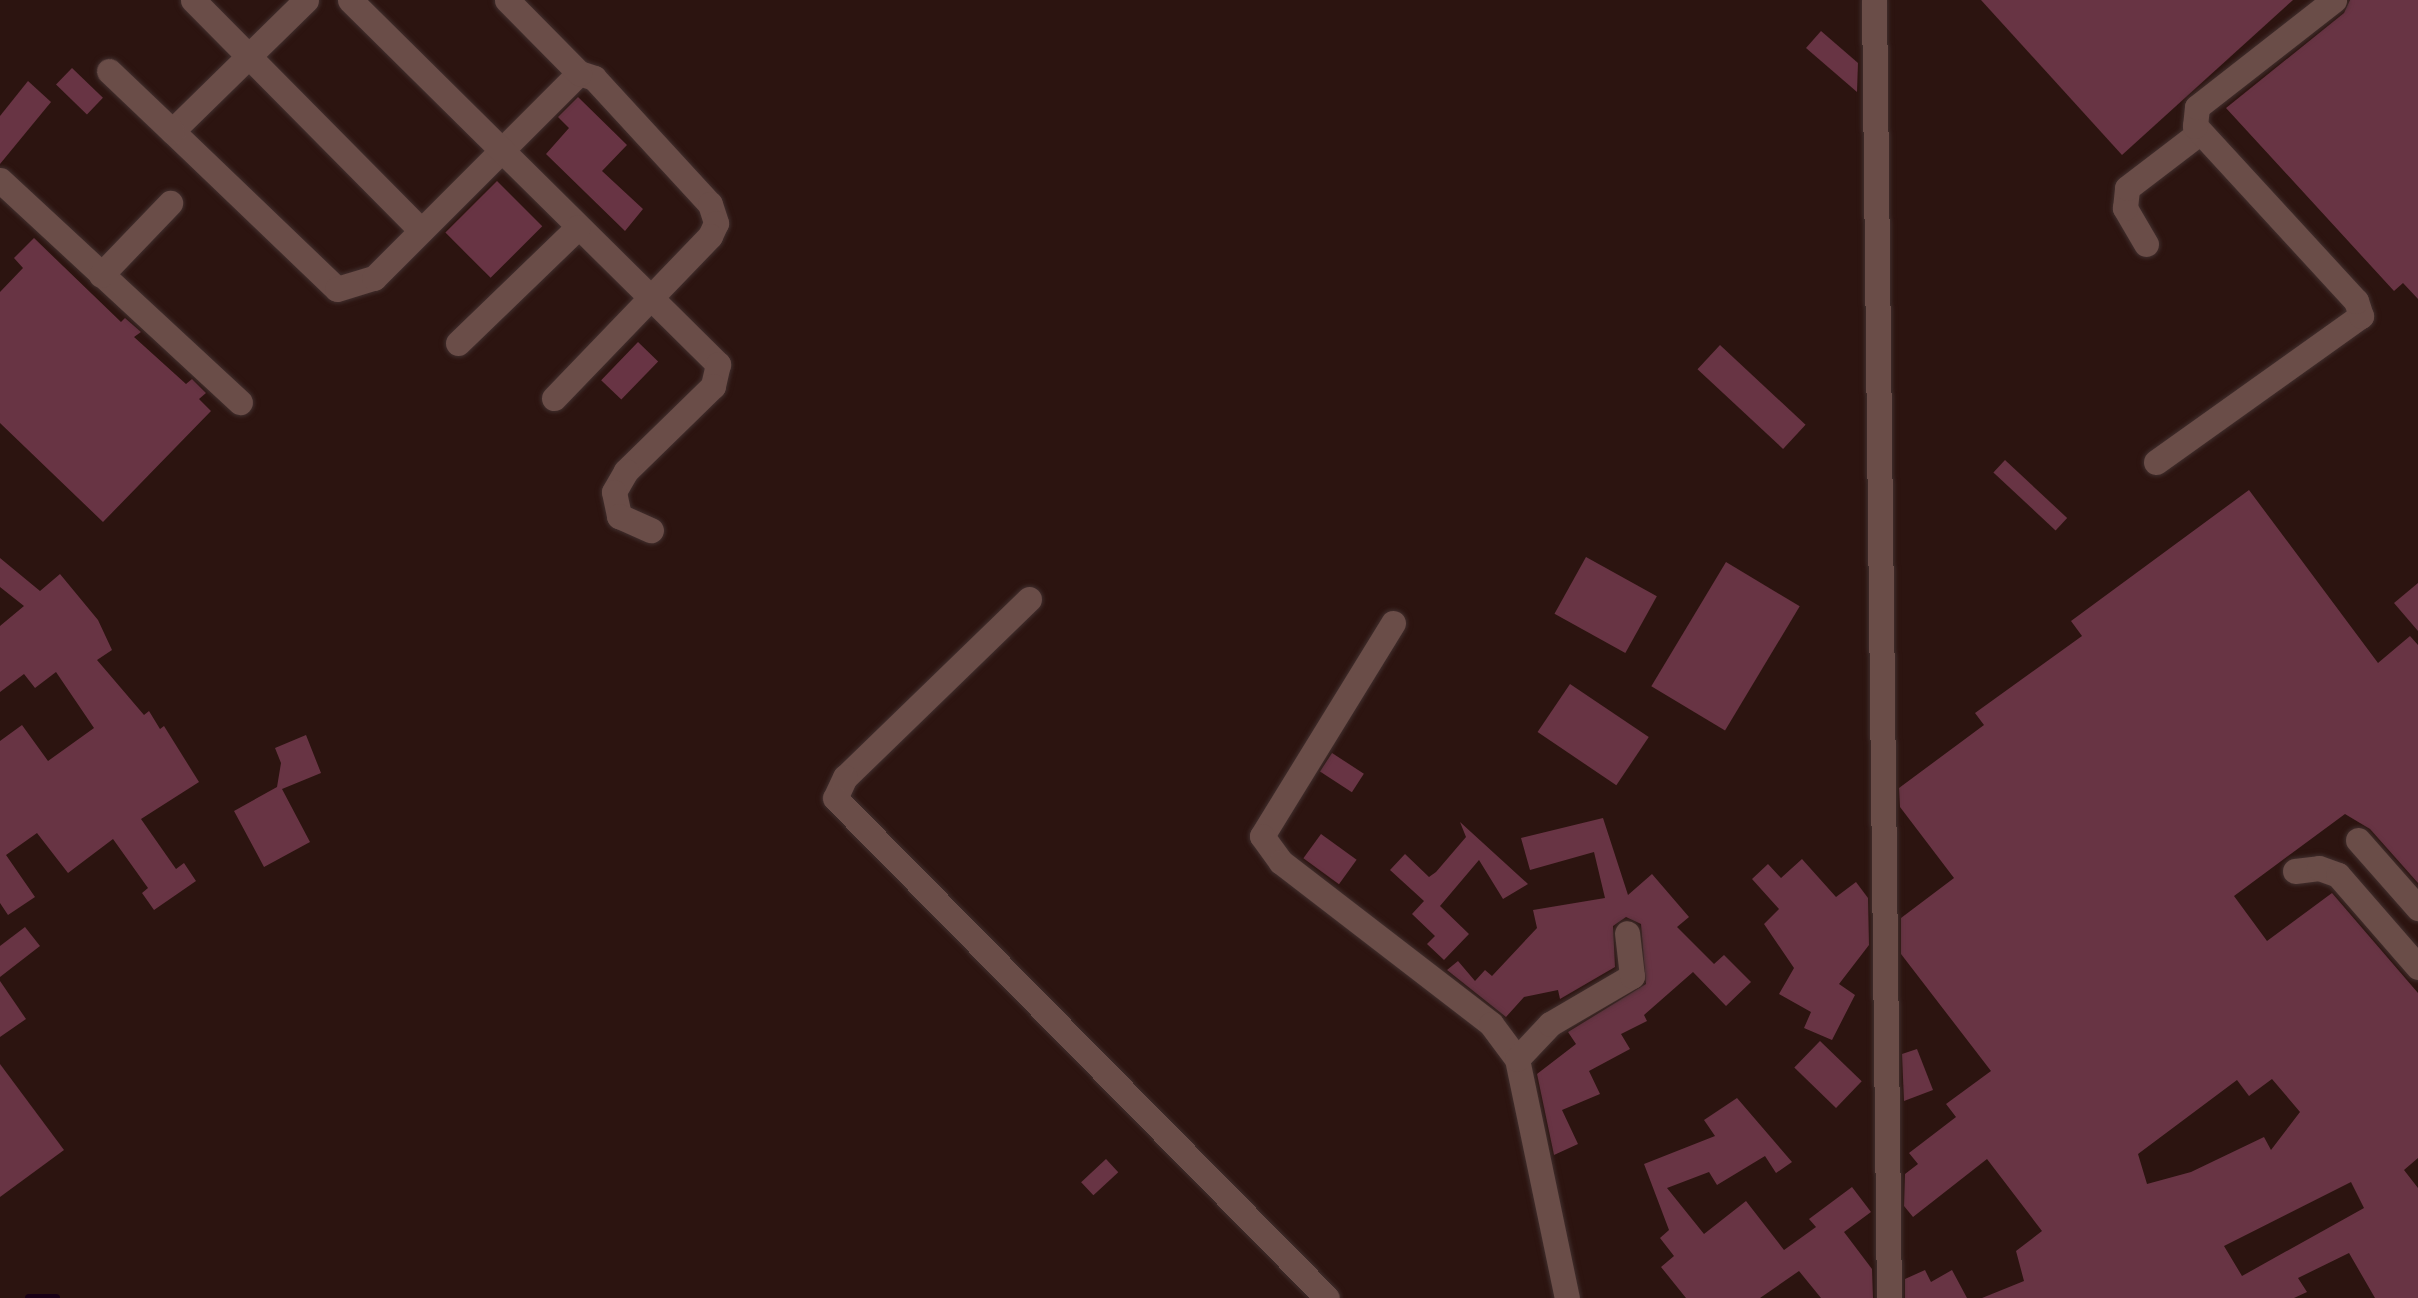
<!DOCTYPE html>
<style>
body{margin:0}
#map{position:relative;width:2418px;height:1298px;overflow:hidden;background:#2c1410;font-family:Rubik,sans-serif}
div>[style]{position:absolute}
.stream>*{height:8px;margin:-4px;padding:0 4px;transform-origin:4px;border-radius:4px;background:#180015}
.building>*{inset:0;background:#683444;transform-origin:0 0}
.roads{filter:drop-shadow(0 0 2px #412f2e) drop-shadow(0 0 2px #412f2e)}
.minor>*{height:25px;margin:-12.5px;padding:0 12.5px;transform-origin:12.5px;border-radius:12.5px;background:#6a4d48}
span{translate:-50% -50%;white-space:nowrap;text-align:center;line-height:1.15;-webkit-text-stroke:8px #2c1410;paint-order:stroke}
</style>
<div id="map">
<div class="stream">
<div style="left:29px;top:1298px;width:27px"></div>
</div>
<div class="building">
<div style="clip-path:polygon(1981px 0,2293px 0,2122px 155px)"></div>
<div style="clip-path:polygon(2350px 0,2418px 0,2418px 299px,2403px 283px,2394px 291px,2226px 108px,2344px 13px)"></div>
<div style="clip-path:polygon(1821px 31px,1858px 63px,1857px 92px,1806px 48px)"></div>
<div style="left:72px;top:68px;width:43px;height:23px;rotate:44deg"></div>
<div style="clip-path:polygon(28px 81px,51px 102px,0 164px,0 116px)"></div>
<div style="clip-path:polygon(578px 97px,627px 145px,602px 171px,643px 209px,625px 231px,546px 154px,569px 128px,558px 117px)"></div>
<div style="left:497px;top:181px;width:64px;height:73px;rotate:45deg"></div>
<div style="clip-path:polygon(34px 238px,121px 322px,125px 318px,141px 332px,134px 337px,186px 384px,192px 379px,206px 393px,199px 399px,211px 411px,103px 522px,0 423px,0 292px,23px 268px,14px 258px)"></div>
<div style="left:638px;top:342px;width:28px;height:53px;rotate:44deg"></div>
<div style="left:1720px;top:345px;width:117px;height:33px;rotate:43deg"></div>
<div style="left:2005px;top:460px;width:85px;height:17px;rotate:43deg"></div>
<div style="clip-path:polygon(evenodd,2249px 490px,2378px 663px,2410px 636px,2418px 645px,2418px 883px,2370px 829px,2345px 814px,2234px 896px,2267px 941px,2332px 893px,2418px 993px,2418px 1158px,2404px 1170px,2418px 1188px,2418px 1298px,2375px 1298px,2349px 1253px,2298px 1278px,2307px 1292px,2294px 1298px,1982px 1298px,2024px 1281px,2016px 1251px,2042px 1231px,1987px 1159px,1913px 1217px,1904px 1206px,1905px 1174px,1918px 1164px,1909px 1153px,1956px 1117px,1946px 1104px,1991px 1071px,1901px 954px,1901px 918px,1954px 878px,1900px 807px,1899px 788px,1984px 725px,1975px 713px,2082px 636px,2071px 621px,2249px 490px,2272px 1079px,2300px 1112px,2271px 1150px,2264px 1137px,2191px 1172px,2147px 1184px,2138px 1154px,2237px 1080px,2249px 1096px,2272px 1079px,2249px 490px,2351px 1182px,2364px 1208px,2242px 1276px,2224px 1246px,2351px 1182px)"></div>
<div style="left:1586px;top:557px;width:81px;height:65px;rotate:29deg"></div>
<div style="clip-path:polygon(0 558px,40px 591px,60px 574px,98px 620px,112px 650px,97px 660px,144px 715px,149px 711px,160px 729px,164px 726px,199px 782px,141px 819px,176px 869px,184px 863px,196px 881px,154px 910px,142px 893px,148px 888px,113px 839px,68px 873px,37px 833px,6px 855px,35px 897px,8px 915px,0 903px,0 741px,22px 725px,48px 761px,94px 728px,56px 672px,35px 688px,24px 674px,0 692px,0 626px,24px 606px,0 587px)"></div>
<div style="left:1726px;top:562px;width:86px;height:145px;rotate:31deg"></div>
<div style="clip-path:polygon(2418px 583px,2418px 631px,2394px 603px)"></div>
<div style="left:1570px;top:684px;width:95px;height:58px;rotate:34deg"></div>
<div style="clip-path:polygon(306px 735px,321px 773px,282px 789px,310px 842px,264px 867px,234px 811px,277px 787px,281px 763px,275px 748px)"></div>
<div style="left:1332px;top:753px;width:38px;height:22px;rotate:33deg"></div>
<div style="clip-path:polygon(1603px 818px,1628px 895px,1652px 874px,1689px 917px,1677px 927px,1714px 964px,1724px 955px,1751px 982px,1726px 1006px,1693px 972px,1644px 1015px,1647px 1021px,1621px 1034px,1630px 1049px,1589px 1071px,1600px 1094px,1562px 1110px,1578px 1144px,1554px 1155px,1537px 1074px,1576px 1044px,1568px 1032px,1646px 984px,1641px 924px,1626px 917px,1613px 926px,1615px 967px,1560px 999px,1558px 990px,1524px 997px,1506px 1017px,1447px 970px,1458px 961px,1475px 981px,1485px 970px,1492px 976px,1537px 928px,1533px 910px,1605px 898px,1594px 852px,1530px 870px,1521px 838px)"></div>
<div style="clip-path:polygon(1460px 822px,1528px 884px,1503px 899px,1479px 860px,1440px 906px,1469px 934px,1444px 960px,1427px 944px,1435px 936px,1412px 914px,1424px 901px,1390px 870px,1405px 854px,1429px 877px,1436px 872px,1466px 837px)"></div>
<div style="left:1321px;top:834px;width:44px;height:30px;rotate:36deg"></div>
<div style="clip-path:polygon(1802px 859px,1836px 897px,1856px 882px,1868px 898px,1869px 945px,1839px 984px,1855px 995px,1832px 1040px,1804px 1028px,1811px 1012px,1779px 994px,1794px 968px,1764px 924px,1779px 909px,1752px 879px,1768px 864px,1781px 878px)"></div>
<div style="clip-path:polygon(25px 927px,40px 946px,0 977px,0 946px)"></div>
<div style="clip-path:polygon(0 981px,26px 1019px,0 1037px)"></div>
<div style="left:1820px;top:1041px;width:58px;height:37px;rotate:44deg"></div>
<div style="clip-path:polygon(1917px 1049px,1933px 1090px,1904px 1101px,1902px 1054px)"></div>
<div style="clip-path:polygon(0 1064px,64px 1150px,0 1197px)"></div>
<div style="clip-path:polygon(1737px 1098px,1792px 1162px,1776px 1173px,1765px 1156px,1717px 1185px,1709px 1172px,1667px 1188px,1704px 1234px,1746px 1201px,1784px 1250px,1816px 1227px,1809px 1219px,1852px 1187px,1871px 1212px,1844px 1232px,1872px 1269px,1873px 1298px,1821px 1298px,1799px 1271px,1760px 1298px,1686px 1298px,1661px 1267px,1674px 1256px,1660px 1238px,1669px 1230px,1644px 1164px,1715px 1136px,1704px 1120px)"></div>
<div style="left:1106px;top:1159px;width:18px;height:34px;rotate:47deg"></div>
<div style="clip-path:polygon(1925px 1270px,1931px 1282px,1952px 1270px,1967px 1298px,1905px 1298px,1905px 1279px)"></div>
</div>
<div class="roads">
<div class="minor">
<div style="left:193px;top:0;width:324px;rotate:45.3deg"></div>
<div style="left:306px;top:0;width:187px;rotate:135.6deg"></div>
<div style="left:172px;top:131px;width:228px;rotate:43.8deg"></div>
<div style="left:337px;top:289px;width:39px;rotate:-17deg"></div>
<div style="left:374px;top:278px;width:290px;rotate:-45deg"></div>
<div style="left:579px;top:73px;width:16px;rotate:18deg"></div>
<div style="left:594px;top:78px;width:171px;rotate:47.4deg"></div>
<div style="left:710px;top:204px;width:20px;rotate:72deg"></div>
<div style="left:716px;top:223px;width:14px;rotate:115deg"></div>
<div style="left:710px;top:236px;width:225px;rotate:133.9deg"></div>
<div style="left:350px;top:0;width:518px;rotate:44.69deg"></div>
<div style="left:718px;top:364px;width:23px;rotate:103deg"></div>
<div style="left:713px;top:386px;width:122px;rotate:135.7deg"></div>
<div style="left:626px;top:471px;width:24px;rotate:120deg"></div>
<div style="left:614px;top:492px;width:25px;rotate:78deg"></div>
<div style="left:619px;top:516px;width:35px;rotate:24deg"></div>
<div style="left:507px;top:0;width:103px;rotate:45.4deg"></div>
<div style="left:1874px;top:0;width:1298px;rotate:89.34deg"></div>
<div style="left:109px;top:71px;width:87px;rotate:43.6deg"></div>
<div style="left:0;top:180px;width:327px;rotate:42.8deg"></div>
<div style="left:2146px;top:244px;width:42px;rotate:-120.3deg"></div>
<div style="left:2125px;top:208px;width:20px;rotate:-84deg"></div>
<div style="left:2127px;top:188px;width:91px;rotate:-37.4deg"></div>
<div style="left:101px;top:275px;width:100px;rotate:-46.2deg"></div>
<div style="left:458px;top:343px;width:167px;rotate:-44deg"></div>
<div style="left:2156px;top:462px;width:252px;rotate:-35.5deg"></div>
<div style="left:2361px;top:316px;width:16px;rotate:-108deg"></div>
<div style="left:2356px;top:301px;width:238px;rotate:-132.6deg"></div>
<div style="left:2195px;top:126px;width:19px;rotate:-84deg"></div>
<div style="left:2197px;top:107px;width:174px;rotate:-38deg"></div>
<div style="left:1029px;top:599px;width:256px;rotate:135.9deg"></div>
<div style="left:845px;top:777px;width:23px;rotate:115deg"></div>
<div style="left:835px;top:798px;width:701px;rotate:45.46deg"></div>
<div style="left:1393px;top:623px;width:250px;rotate:121.6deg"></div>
<div style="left:1262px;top:836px;width:32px;rotate:54deg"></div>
<div style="left:1281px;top:862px;width:265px;rotate:37.6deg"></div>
<div style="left:1491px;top:1024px;width:44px;rotate:53.4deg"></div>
<div style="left:1517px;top:1059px;width:244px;rotate:78.2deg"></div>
<div style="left:2358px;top:840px;width:91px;rotate:48.6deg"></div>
<div style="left:2295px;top:871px;width:24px;rotate:-7deg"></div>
<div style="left:2319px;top:868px;width:20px;rotate:20deg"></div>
<div style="left:2338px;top:875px;width:122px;rotate:49deg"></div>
<div style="left:1517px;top:1059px;width:48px;rotate:-46.7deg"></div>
<div style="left:1550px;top:1024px;width:95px;rotate:-30.3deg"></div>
<div style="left:1632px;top:976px;width:43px;rotate:-96.6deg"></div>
</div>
</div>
</div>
